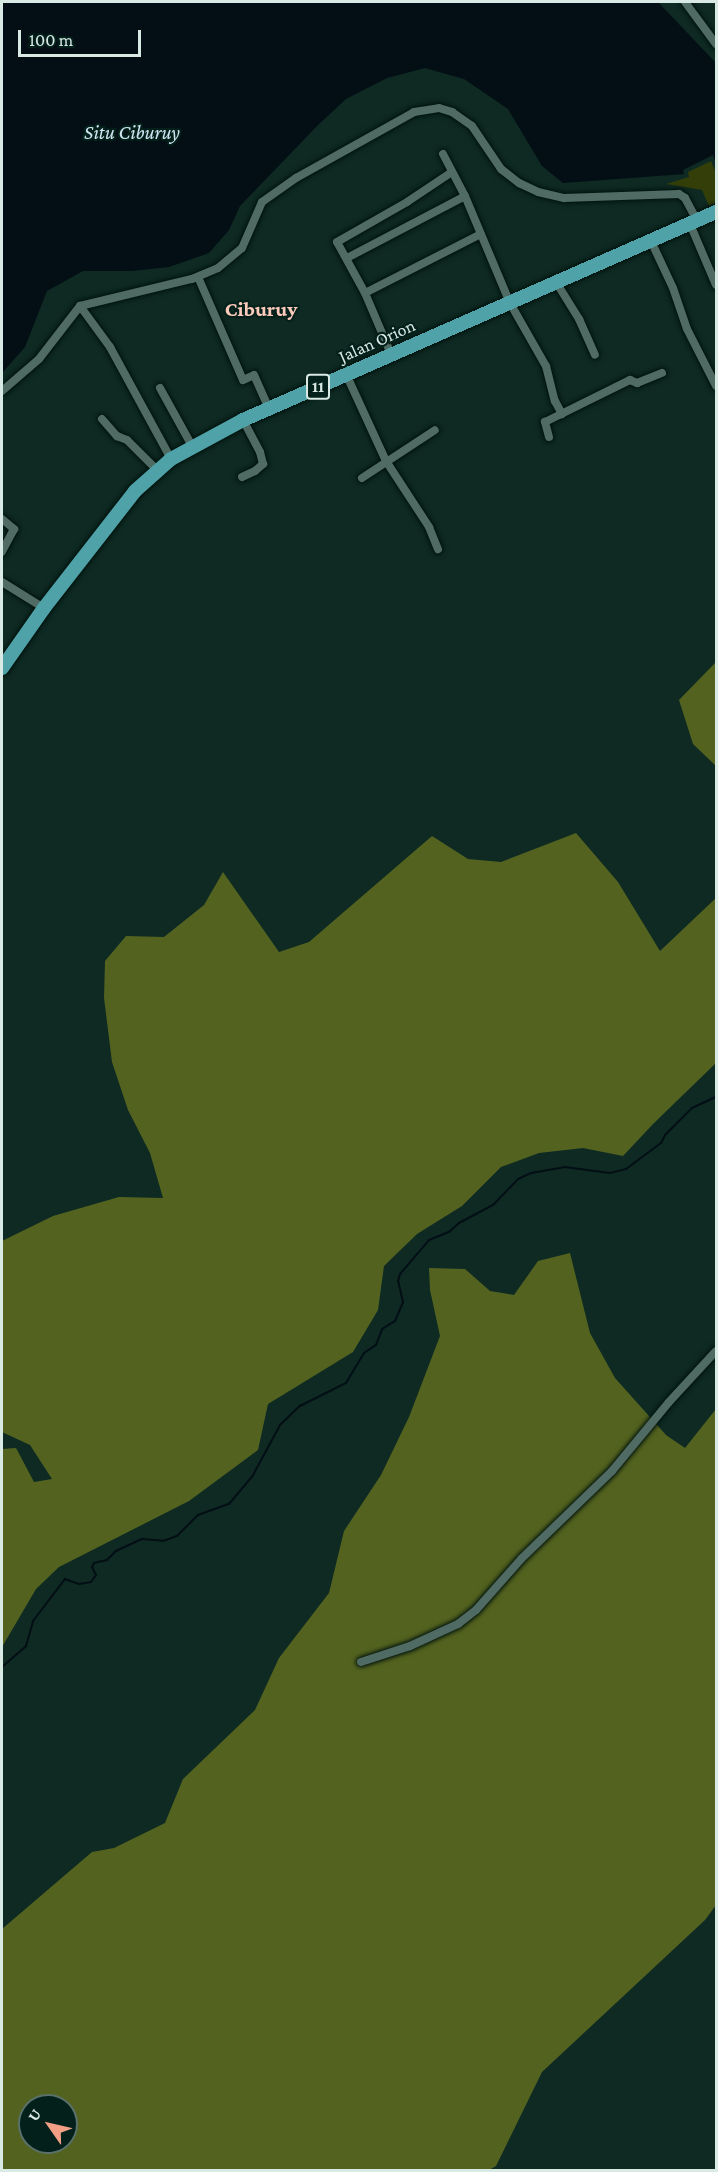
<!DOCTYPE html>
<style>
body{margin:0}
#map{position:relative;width:718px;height:2172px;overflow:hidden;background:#0e2a23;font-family:"Crimson Pro",serif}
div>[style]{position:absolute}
.green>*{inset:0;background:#333e09}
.forest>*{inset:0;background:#53631f}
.water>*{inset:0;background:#030e15}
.stream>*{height:2px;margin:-1px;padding:0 1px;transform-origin:1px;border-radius:1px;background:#030e15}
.roads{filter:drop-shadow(0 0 2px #00120d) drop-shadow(0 0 2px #00120d)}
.minor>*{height:8px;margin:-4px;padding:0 4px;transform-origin:4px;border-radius:4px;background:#4f6b64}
.trunk>*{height:14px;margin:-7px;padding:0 7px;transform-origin:7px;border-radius:7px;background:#4ea2a8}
span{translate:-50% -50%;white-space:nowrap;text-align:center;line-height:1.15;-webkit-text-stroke:4.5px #04201a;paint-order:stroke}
.shield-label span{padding:2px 4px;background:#04201a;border:2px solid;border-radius:4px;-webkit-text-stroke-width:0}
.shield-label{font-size:16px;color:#d9e9e4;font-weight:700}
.street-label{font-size:18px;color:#d9e9e4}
.water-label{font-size:20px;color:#cfe6f2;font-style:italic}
.quarter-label{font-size:21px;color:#fccbbc;font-weight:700}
.frame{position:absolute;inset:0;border:3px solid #d9e9e4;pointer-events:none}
.north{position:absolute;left:18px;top:2094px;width:60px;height:60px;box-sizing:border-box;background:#04201a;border:2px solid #59706b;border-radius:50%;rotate:304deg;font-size:16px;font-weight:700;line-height:24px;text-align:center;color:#d9e9e4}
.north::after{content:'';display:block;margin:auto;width:21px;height:27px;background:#f39f85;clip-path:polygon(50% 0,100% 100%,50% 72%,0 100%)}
.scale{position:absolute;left:18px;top:30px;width:123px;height:27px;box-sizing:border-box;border:3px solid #d9e9e4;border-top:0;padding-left:8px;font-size:18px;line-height:21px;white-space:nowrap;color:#d9e9e4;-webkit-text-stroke:4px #04201a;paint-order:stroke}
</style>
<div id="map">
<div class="green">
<div style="clip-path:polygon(711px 161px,716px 173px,716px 203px,709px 206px,702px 190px,666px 184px,689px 177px,688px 172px)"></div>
</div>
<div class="forest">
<div style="clip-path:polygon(716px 662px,716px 766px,693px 744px,679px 700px)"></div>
<div style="clip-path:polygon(576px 833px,618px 882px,660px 951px,716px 898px,716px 1063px,654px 1123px,623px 1156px,583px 1148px,539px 1153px,501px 1167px,462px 1206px,417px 1234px,384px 1266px,378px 1310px,353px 1352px,268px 1404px,258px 1450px,189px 1501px,59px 1567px,36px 1589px,2px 1647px,2px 1449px,16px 1448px,34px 1482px,52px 1479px,30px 1445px,2px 1432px,2px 1241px,53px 1216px,119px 1197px,163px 1198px,150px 1153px,128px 1110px,112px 1062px,104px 998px,105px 961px,126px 936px,164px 937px,204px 905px,223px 872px,279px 952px,309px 942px,432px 836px,468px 859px,501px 862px)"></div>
<div style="clip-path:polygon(evenodd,570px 1253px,590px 1333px,615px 1378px,666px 1435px,685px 1448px,716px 1409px,716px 1905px,705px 1920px,542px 2072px,496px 2166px,489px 2170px,2px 2170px,2px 1929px,92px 1852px,114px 1848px,165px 1823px,183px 1779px,255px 1710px,279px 1658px,329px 1593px,344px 1531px,381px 1475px,409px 1417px,440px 1336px,430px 1290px,429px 1268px,465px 1269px,490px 1291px,514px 1295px,538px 1261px,570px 1253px,30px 2106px,66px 2106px,66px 2142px,30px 2142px,30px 2106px)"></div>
</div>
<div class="water">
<div style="clip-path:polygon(2px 2px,658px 2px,716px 63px,716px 164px,713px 155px,683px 170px,684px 174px,563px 183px,542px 166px,508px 109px,464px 79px,425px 68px,387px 78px,346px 99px,317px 126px,240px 206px,229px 230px,209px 253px,169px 267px,132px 271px,83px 271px,47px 291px,25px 347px,2px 373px)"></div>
</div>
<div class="stream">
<div style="left:2px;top:1667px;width:32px;rotate:-41deg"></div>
<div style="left:26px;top:1646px;width:26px;rotate:-74deg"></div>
<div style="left:33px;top:1621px;width:53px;rotate:-52.7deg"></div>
<div style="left:65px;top:1579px;width:15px;rotate:20deg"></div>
<div style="left:79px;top:1584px;width:12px;rotate:-9deg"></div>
<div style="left:91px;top:1582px;width:9px;rotate:-54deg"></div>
<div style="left:96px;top:1575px;width:9px;rotate:-117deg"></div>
<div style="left:92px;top:1567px;width:4px;rotate:-63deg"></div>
<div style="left:94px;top:1563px;width:13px;rotate:-13deg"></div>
<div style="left:107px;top:1560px;width:13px;rotate:-45deg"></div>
<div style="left:116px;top:1551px;width:29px;rotate:-25deg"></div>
<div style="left:142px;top:1539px;width:21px;rotate:5deg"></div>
<div style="left:163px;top:1541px;width:15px;rotate:-20deg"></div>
<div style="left:177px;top:1536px;width:30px;rotate:-45deg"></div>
<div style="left:198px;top:1515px;width:33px;rotate:-20deg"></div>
<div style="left:229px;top:1504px;width:38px;rotate:-50deg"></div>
<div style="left:253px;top:1475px;width:57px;rotate:-61.6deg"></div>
<div style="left:280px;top:1425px;width:28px;rotate:-44deg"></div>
<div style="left:300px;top:1406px;width:51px;rotate:-26.6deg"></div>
<div style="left:346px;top:1383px;width:35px;rotate:-59deg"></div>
<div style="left:364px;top:1353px;width:14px;rotate:-34deg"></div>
<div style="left:376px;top:1345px;width:17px;rotate:-69deg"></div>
<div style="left:382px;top:1329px;width:15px;rotate:-32deg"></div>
<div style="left:395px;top:1321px;width:21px;rotate:-67deg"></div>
<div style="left:403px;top:1302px;width:22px;rotate:-103deg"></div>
<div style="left:398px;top:1281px;width:7px;rotate:-74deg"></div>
<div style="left:400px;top:1274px;width:45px;rotate:-49.5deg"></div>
<div style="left:429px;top:1240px;width:22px;rotate:-22deg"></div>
<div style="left:449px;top:1232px;width:13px;rotate:-42deg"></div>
<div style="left:459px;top:1223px;width:38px;rotate:-28deg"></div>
<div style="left:493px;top:1205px;width:36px;rotate:-46deg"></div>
<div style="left:518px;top:1179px;width:14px;rotate:-25deg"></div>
<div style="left:531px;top:1173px;width:35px;rotate:-10deg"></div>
<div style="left:565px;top:1167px;width:45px;rotate:7.6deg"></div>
<div style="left:610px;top:1173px;width:16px;rotate:-14deg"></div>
<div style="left:626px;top:1169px;width:44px;rotate:-36.6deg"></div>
<div style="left:661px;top:1143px;width:9px;rotate:-63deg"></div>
<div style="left:665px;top:1135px;width:38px;rotate:-45deg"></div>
<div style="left:692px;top:1108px;width:26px;rotate:-25deg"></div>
</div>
<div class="roads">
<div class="minor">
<div style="left:685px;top:2px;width:52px;rotate:53.6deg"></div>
<div style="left:443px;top:154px;width:47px;rotate:62.4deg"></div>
<div style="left:465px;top:196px;width:116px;rotate:67.2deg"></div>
<div style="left:510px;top:303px;width:73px;rotate:60.3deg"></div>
<div style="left:546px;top:366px;width:36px;rotate:76deg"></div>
<div style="left:555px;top:401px;width:15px;rotate:62deg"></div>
<div style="left:690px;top:224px;width:66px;rotate:66.9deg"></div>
<div style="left:651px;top:241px;width:52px;rotate:64.9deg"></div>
<div style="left:673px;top:288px;width:43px;rotate:71.1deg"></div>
<div style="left:687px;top:329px;width:64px;rotate:63deg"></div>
<div style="left:347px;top:258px;width:133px;rotate:-27.7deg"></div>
<div style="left:198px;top:277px;width:112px;rotate:66.4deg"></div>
<div style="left:243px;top:380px;width:12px;rotate:-24deg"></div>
<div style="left:254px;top:375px;width:37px;rotate:66deg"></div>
<div style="left:556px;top:282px;width:44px;rotate:58.1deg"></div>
<div style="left:579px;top:319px;width:39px;rotate:66deg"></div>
<div style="left:365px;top:293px;width:130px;rotate:-27deg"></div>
<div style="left:80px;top:306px;width:51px;rotate:53.8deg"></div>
<div style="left:110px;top:347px;width:128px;rotate:61.4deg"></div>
<div style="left:391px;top:354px;width:66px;rotate:-113.1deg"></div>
<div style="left:365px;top:293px;width:58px;rotate:-118.8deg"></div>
<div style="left:337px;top:242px;width:81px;rotate:-29.7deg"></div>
<div style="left:407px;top:202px;width:54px;rotate:-33.7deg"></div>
<div style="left:346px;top:374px;width:96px;rotate:65.3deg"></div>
<div style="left:386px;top:461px;width:79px;rotate:56.9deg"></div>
<div style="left:429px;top:527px;width:24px;rotate:68deg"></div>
<div style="left:160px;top:388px;width:66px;rotate:61.1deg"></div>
<div style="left:2px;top:391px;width:49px;rotate:-40.9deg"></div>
<div style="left:39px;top:359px;width:67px;rotate:-52.3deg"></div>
<div style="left:80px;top:306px;width:115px;rotate:-13.6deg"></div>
<div style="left:192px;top:279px;width:28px;rotate:-23deg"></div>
<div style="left:218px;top:268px;width:31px;rotate:-40deg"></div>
<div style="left:242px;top:248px;width:50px;rotate:-66.5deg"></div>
<div style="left:262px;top:202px;width:42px;rotate:-35.2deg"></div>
<div style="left:296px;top:178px;width:135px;rotate:-29.2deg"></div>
<div style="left:414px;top:112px;width:25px;rotate:-9deg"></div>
<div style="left:439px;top:108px;width:14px;rotate:17deg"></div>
<div style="left:452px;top:112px;width:24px;rotate:35deg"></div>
<div style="left:472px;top:126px;width:52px;rotate:56deg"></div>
<div style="left:501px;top:169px;width:23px;rotate:38deg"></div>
<div style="left:519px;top:183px;width:21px;rotate:25deg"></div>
<div style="left:538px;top:192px;width:27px;rotate:13deg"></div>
<div style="left:564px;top:198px;width:115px;rotate:-2deg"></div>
<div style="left:679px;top:194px;width:7px;rotate:34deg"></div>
<div style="left:685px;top:198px;width:26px;rotate:62deg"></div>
<div style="left:102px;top:419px;width:23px;rotate:49deg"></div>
<div style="left:117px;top:436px;width:11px;rotate:22deg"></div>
<div style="left:127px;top:440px;width:42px;rotate:45deg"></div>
<div style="left:549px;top:437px;width:16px;rotate:-105deg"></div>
<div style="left:545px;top:422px;width:95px;rotate:-26.3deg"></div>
<div style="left:630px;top:380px;width:8px;rotate:23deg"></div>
<div style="left:637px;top:383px;width:27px;rotate:-22deg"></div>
<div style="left:242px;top:477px;width:14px;rotate:-25deg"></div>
<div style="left:255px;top:471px;width:11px;rotate:-41deg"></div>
<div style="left:263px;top:464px;width:12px;rotate:-104deg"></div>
<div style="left:260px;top:452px;width:36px;rotate:-118deg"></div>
<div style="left:362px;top:478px;width:87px;rotate:-33.3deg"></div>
<div style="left:2px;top:519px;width:16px;rotate:40deg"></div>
<div style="left:14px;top:529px;width:26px;rotate:118deg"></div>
<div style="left:2px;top:582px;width:49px;rotate:31.8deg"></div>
<div style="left:361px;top:1662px;width:52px;rotate:-18.1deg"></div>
<div style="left:410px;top:1646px;width:53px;rotate:-24.6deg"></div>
<div style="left:458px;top:1624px;width:23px;rotate:-38deg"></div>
<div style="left:476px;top:1610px;width:69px;rotate:-48.5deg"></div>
<div style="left:522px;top:1558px;width:125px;rotate:-44deg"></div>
<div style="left:612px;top:1471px;width:89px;rotate:-50.4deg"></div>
<div style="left:669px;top:1402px;width:69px;rotate:-47.3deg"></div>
</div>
<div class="trunk">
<div style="left:2px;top:668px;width:73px;rotate:-55deg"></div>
<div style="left:44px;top:608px;width:148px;rotate:-52.1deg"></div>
<div style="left:135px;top:491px;width:48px;rotate:-41.6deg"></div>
<div style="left:171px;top:459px;width:82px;rotate:-28.4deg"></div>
<div style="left:243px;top:420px;width:517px;rotate:-23.74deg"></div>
</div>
</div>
<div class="shield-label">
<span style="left:318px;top:387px">11</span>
</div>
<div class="street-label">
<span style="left:377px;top:341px;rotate:-24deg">Jalan Orion</span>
</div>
<div class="water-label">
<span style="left:132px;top:132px">Situ Ciburuy</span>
</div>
<div class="quarter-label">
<span style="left:261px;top:309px">Ciburuy</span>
</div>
<div class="frame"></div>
<div class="north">U</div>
<div class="scale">100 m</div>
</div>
